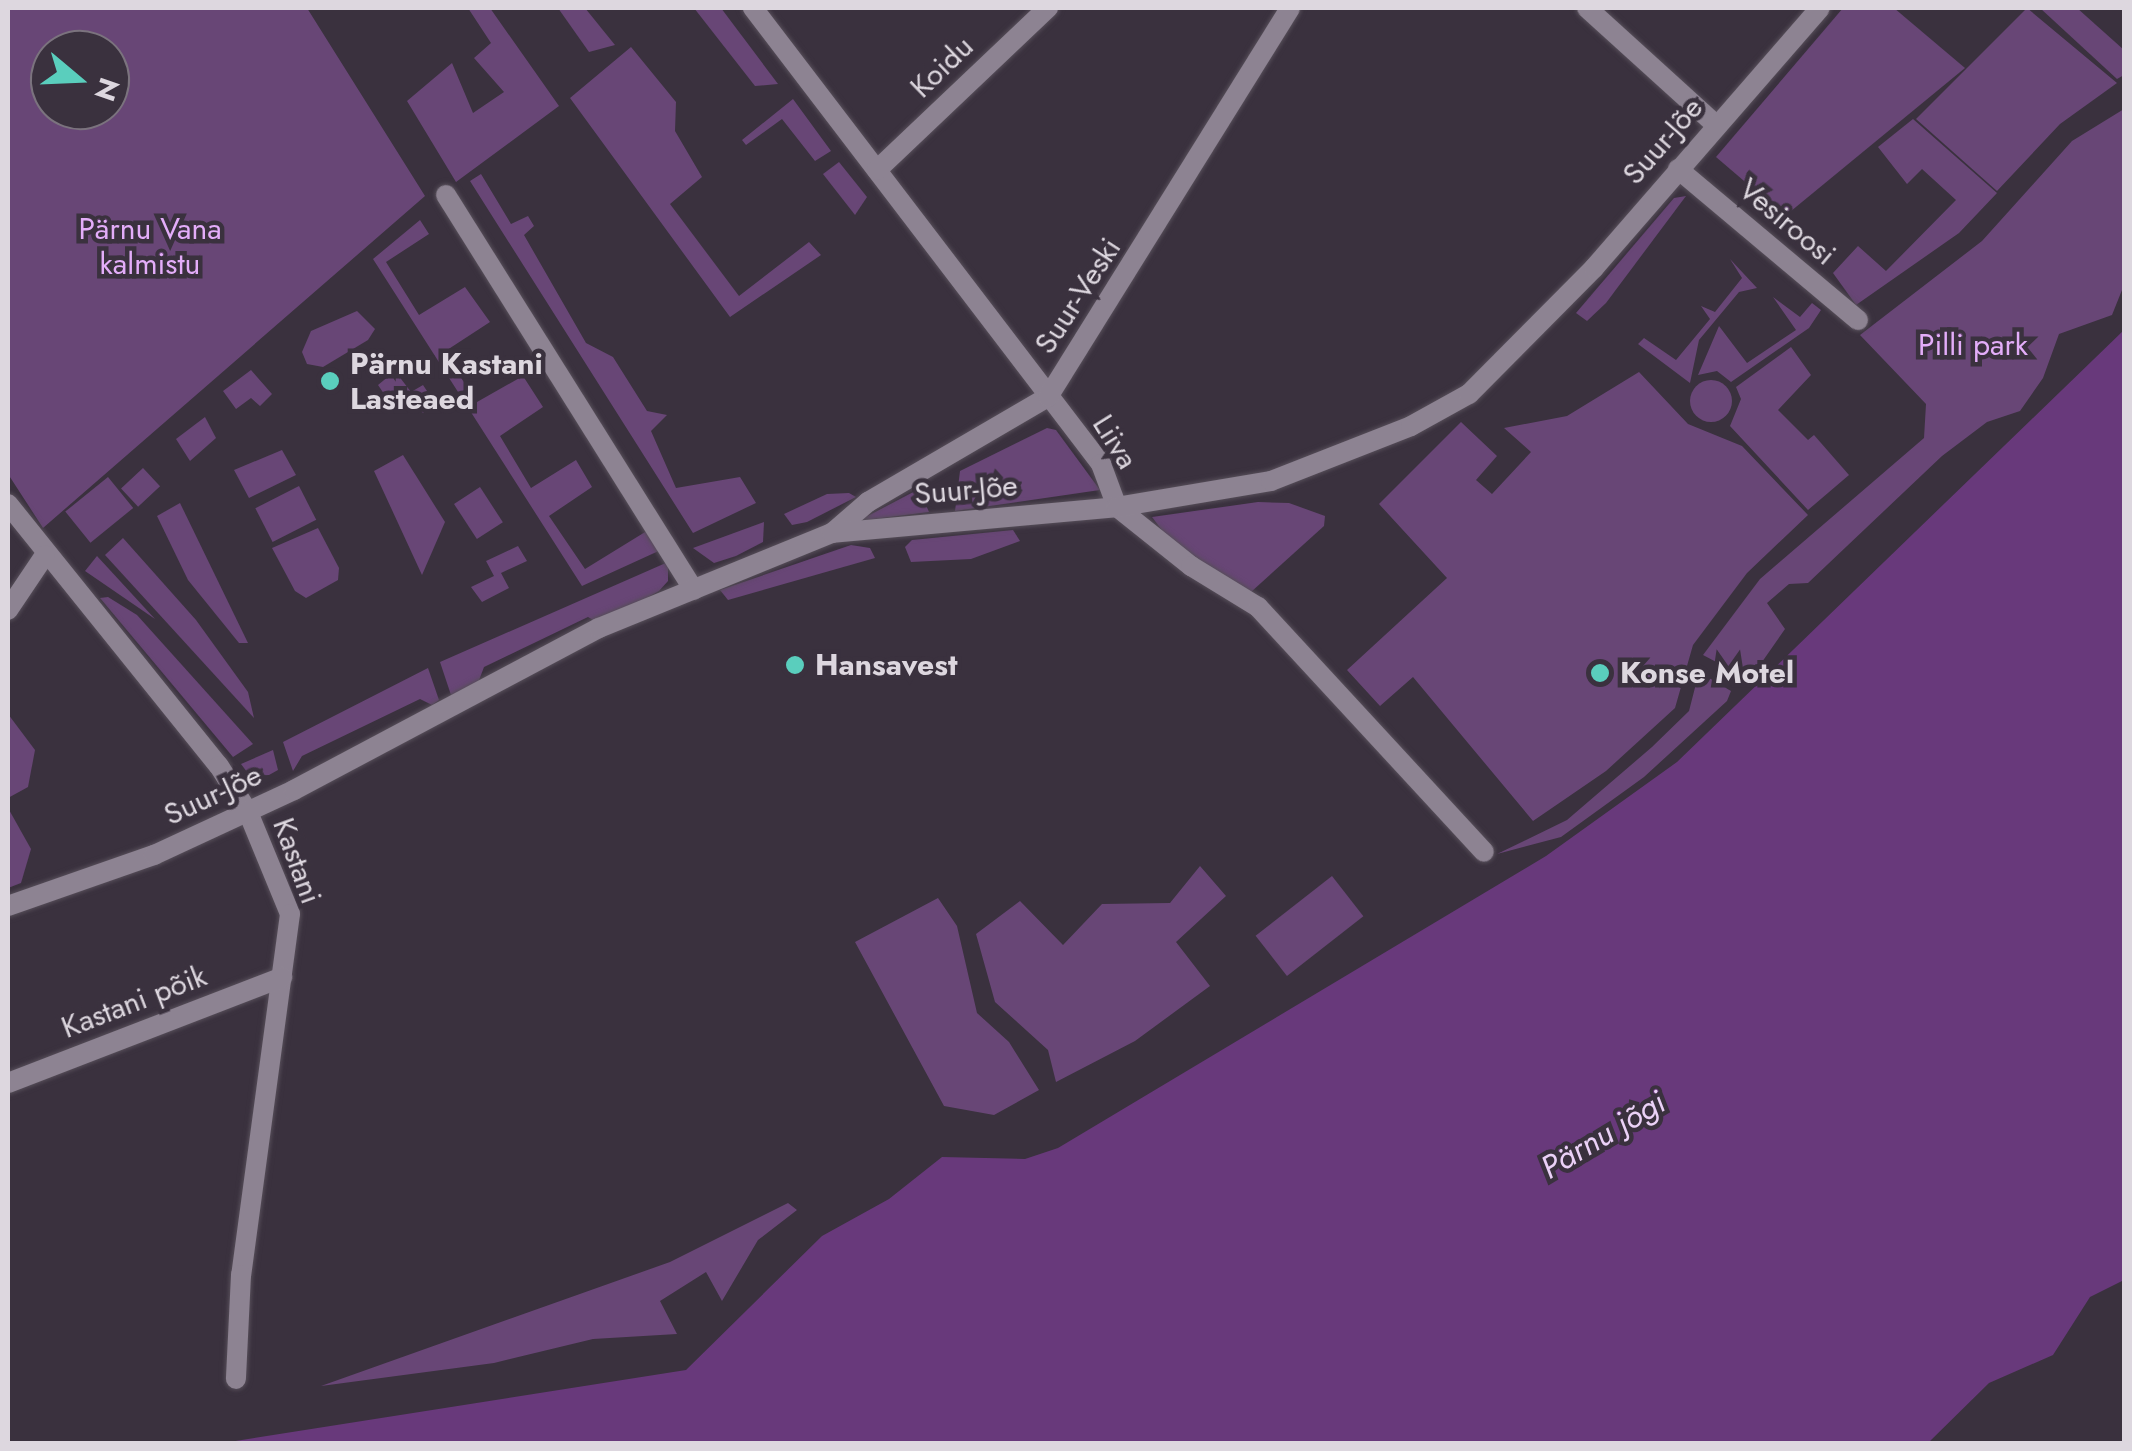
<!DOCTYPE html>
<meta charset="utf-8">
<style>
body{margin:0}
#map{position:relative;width:2132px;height:1451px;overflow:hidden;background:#3a313e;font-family:Jost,sans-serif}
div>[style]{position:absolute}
.green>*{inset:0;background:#684676;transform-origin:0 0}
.round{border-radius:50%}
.water>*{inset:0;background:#68397b}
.roads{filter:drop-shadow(0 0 2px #564e59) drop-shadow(0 0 2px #564e59)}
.street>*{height:20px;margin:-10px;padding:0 10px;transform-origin:10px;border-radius:10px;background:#8d8392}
.dots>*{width:28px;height:28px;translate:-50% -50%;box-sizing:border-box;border:5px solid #3a313e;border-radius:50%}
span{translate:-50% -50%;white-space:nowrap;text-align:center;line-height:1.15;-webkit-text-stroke:9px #3a313e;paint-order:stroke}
.street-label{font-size:30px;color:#ddd7df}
.park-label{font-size:30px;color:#e3adf9}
.poi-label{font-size:30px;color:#ddd7df;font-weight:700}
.left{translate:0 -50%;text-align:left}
.water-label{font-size:32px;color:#ebd1f7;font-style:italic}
.frame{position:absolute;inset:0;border:10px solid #ddd7df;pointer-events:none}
.north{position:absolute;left:30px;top:30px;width:100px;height:100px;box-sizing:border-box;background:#3a313e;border:2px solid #7b737e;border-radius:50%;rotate:109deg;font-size:28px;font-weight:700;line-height:40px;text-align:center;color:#ddd7df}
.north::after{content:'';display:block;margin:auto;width:35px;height:45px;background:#5acebd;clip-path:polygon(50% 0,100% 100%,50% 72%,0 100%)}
</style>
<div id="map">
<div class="green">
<div style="clip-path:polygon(evenodd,8px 8px,307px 8px,425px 196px,43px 528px,8px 474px,8px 8px,50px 50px,110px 50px,110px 110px,50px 110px,50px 50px)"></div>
<div style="clip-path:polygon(468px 8px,490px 8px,559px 106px,456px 182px,407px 101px,452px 63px,473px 113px,504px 92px,474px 58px,491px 43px)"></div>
<div style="clip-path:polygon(558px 8px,585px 8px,615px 45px,589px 52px)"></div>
<div style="clip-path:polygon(694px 8px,721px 8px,778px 84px,755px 86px)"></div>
<div style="clip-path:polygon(1843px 8px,1894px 8px,1965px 68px,1785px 216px,1716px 157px)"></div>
<div style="clip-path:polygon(2027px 8px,2117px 83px,2060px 124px,1997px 191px,1916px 119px)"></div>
<div style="clip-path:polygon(2040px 8px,2077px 8px,2124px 50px,2124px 75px,2117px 79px)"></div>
<div style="clip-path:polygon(631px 47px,676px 102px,675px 131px,702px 177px,670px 204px,739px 296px,809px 242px,821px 255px,730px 317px,570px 98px)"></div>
<div style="clip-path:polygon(793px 99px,831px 151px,815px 161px,782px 119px,746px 145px,742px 140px)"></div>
<div style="clip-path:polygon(2124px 109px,2124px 285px,2112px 315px,2059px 334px,2043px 378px,2020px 411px,1987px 422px,1942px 456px,1808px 583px,1789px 584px,1767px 603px,1785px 629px,1762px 662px,1737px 673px,1703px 655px,1760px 579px,1924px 438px,1926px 404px,1860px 335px,1982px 241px,2072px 141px)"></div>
<div style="clip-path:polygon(1913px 119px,1997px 193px,1959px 233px,1856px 305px,1833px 273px,1858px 246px,1886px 271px,1956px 200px,1922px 169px,1907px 184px,1878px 147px)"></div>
<div style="clip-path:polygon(839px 162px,867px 197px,855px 215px,823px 174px)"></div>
<div style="clip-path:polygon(481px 174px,511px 224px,528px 216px,534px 226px,524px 235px,586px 343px,613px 357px,647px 411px,667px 415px,651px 431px,676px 488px,740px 477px,756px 503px,693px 533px,470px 181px)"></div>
<div style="clip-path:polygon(1686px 196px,1606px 303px,1587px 321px,1576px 313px,1674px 198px)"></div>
<div style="clip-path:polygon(420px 220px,429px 234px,386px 262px,419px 315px,465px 287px,490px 322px,444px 352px,477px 402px,523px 376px,543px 407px,500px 436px,531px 488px,576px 460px,592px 487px,549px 516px,585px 569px,650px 529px,663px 549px,582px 586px,373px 259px)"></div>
<div style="clip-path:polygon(1730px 259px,1757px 288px,1739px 292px,1699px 340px,1690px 383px,1638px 344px,1644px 338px,1676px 360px,1710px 319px,1701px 306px,1715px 312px,1742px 278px)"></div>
<div style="clip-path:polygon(1773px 297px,1800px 317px,1812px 303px,1821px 310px,1809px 328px,1731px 382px,1717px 371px,1698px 375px,1719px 326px,1747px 363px,1796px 330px)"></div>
<div style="clip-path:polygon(357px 311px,375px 329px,368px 340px,323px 367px,307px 364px,302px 352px,311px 331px)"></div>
<div style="clip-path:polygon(1791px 347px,1811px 375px,1778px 410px,1808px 440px,1814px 435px,1849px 475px,1808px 510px,1730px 426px,1741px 399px,1736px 387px)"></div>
<div style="clip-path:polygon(251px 370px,272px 394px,260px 406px,251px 398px,236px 409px,223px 391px)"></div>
<div style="clip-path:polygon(395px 371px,411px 392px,423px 385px,435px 403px,423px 413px,413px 400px,395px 410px,378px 385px)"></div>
<div style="clip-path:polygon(1639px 372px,1688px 424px,1742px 446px,1808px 515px,1747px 573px,1693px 645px,1675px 708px,1606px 771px,1533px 821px,1413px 677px,1380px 706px,1347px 670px,1447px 578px,1379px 504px,1461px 422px,1497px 456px,1476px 480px,1492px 494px,1531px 452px,1504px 428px,1567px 416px)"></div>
<div class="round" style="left:1690px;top:380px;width:42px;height:42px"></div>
<div style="clip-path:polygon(205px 417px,216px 438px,190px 461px,176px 439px)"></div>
<div style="clip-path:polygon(1047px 428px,1056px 430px,1100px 490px,955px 511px,960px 471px)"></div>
<div style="clip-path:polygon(282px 450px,296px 475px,249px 498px,234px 470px)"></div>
<div style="clip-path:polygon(403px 455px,445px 522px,422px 575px,374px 471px)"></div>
<div style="left:143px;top:468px;width:25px;height:30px;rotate:47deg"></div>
<div style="left:108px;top:477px;width:40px;height:55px;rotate:51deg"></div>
<div style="left:299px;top:486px;width:38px;height:49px;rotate:63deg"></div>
<div style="left:480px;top:487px;width:42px;height:31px;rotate:57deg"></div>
<div style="clip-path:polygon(919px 489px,929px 512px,858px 521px)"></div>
<div style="clip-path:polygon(849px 493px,856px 497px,807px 522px,792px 525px,784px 514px,827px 494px)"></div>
<div style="clip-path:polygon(1258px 502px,1289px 503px,1325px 516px,1324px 526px,1251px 592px,1170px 541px,1152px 517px)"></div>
<div style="clip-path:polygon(180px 503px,248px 643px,239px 643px,188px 580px,157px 516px)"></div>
<div style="clip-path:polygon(764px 522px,763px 542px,736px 556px,714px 563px,693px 548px)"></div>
<div style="clip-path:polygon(318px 528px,339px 568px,338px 580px,306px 598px,295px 591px,272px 548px)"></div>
<div style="clip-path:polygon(1013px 530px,1020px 541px,971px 559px,911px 562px,905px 547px,912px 540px)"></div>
<div style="clip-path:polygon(123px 538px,196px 620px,248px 692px,254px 718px,105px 555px)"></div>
<div style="clip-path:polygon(851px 545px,870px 548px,875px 558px,728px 600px,720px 590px)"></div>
<div style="clip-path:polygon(518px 546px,527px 561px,501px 573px,509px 588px,482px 602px,471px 587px,494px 576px,486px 561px)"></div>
<div style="clip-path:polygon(97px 556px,155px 619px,85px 571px)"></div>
<div style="clip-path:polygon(668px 562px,668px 581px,659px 591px,600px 624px,588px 617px,484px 667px,478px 683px,451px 695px,440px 662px)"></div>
<div style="clip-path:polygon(108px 597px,137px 615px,253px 744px,233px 757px,100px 598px)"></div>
<div style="clip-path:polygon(428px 668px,439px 700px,432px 705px,420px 699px,302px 756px,293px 771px,283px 742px)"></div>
<div style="clip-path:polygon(1699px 672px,1731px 691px,1727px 701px,1644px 777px,1561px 837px,1497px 854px,1567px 820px,1652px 747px,1689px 711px)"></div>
<div style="clip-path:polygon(8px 714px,35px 750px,28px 787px,8px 798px)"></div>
<div style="clip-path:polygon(273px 750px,278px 770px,269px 775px,250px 776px,241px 764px)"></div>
<div style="clip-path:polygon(8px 808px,31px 849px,21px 883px,8px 888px)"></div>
<div style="clip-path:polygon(1200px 866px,1226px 896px,1176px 942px,1210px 986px,1135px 1041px,1056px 1082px,1048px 1050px,995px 1002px,976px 934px,1020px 901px,1063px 945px,1102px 904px,1170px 903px)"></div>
<div style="left:1332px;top:876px;width:51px;height:97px;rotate:52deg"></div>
<div style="clip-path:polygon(938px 898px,957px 926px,977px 1013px,1009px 1042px,1039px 1090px,994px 1115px,944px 1106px,855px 942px)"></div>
<div style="clip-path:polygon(788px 1203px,797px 1210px,758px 1240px,722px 1301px,706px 1272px,660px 1301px,677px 1334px,593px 1339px,494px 1363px,321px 1386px,670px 1262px)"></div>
</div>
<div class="water">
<div style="clip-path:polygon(2124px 330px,2124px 1280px,2090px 1297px,2053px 1355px,1989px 1383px,1928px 1443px,223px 1443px,686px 1370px,822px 1236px,889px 1199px,942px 1157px,1025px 1159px,1058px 1148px,1546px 856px,1677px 762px)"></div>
</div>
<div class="roads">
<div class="street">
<div style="left:753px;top:8px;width:574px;rotate:52.65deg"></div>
<div style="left:1101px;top:464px;width:46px;rotate:69.6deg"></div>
<div style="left:1117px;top:507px;width:95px;rotate:38.6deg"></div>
<div style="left:1191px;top:566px;width:79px;rotate:31.5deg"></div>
<div style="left:1258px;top:607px;width:333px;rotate:47.3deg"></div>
<div style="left:1587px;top:8px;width:174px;rotate:42.2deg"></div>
<div style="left:1678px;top:169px;width:235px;rotate:40deg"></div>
<div style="left:877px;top:170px;width:236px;rotate:-43.5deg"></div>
<div style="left:446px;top:195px;width:466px;rotate:57.9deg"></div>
<div style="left:8px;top:504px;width:336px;rotate:51.2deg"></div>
<div style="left:219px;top:766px;width:54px;rotate:57.8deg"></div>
<div style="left:248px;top:812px;width:110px;rotate:67.6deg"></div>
<div style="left:290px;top:914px;width:364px;rotate:97.7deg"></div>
<div style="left:241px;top:1275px;width:104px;rotate:92.8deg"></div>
<div style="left:832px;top:533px;width:48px;rotate:-40.7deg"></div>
<div style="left:868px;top:502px;width:208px;rotate:-30.3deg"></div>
<div style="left:1048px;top:397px;width:458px;rotate:-58.1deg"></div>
<div style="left:8px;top:610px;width:66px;rotate:-56.1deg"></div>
<div style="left:8px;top:906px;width:155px;rotate:-19.3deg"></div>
<div style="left:154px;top:855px;width:154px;rotate:-24.9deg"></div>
<div style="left:294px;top:790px;width:345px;rotate:-28deg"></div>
<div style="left:599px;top:628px;width:252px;rotate:-22.2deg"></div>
<div style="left:832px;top:533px;width:286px;rotate:-5.2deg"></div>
<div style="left:1117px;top:507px;width:156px;rotate:-9.6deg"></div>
<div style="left:1271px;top:481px;width:150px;rotate:-21.4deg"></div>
<div style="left:1411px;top:426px;width:66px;rotate:-28.9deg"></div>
<div style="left:1469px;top:394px;width:177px;rotate:-45.2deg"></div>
<div style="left:1594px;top:268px;width:344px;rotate:-49deg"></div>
<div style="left:8px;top:1083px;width:294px;rotate:-21.1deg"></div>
</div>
</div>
<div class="dots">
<div style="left:330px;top:381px;background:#5acebd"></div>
<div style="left:795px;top:665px;background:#5acebd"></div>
<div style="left:1600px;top:673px;background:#5acebd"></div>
</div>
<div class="street-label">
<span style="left:942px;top:67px;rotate:-44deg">Koidu</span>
<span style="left:1663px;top:141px;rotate:-49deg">Suur-Jõe</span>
<span style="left:1787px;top:222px;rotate:40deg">Vesiroosi</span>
<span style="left:1078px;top:296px;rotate:-57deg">Suur-Veski</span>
<span style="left:1115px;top:442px;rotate:58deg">Liiva</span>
<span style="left:966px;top:490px;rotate:-5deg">Suur-Jõe</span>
<span style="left:213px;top:795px;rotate:-25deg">Suur-Jõe</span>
<span style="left:297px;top:861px;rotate:70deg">Kastani</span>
<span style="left:134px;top:1002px;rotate:-21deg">Kastani põik</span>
</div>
<div class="park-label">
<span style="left:150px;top:246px">Pärnu Vana<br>kalmistu</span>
<span style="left:1973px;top:345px">Pilli park</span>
</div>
<div class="poi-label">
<span class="left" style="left:350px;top:381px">Pärnu Kastani<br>Lasteaed</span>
<span class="left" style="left:815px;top:665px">Hansavest</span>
<span class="left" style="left:1620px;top:673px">Konse Motel</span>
</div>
<div class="water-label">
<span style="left:1603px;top:1135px;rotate:-31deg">Pärnu jõgi</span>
</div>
<div class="frame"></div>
<div class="north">N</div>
</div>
